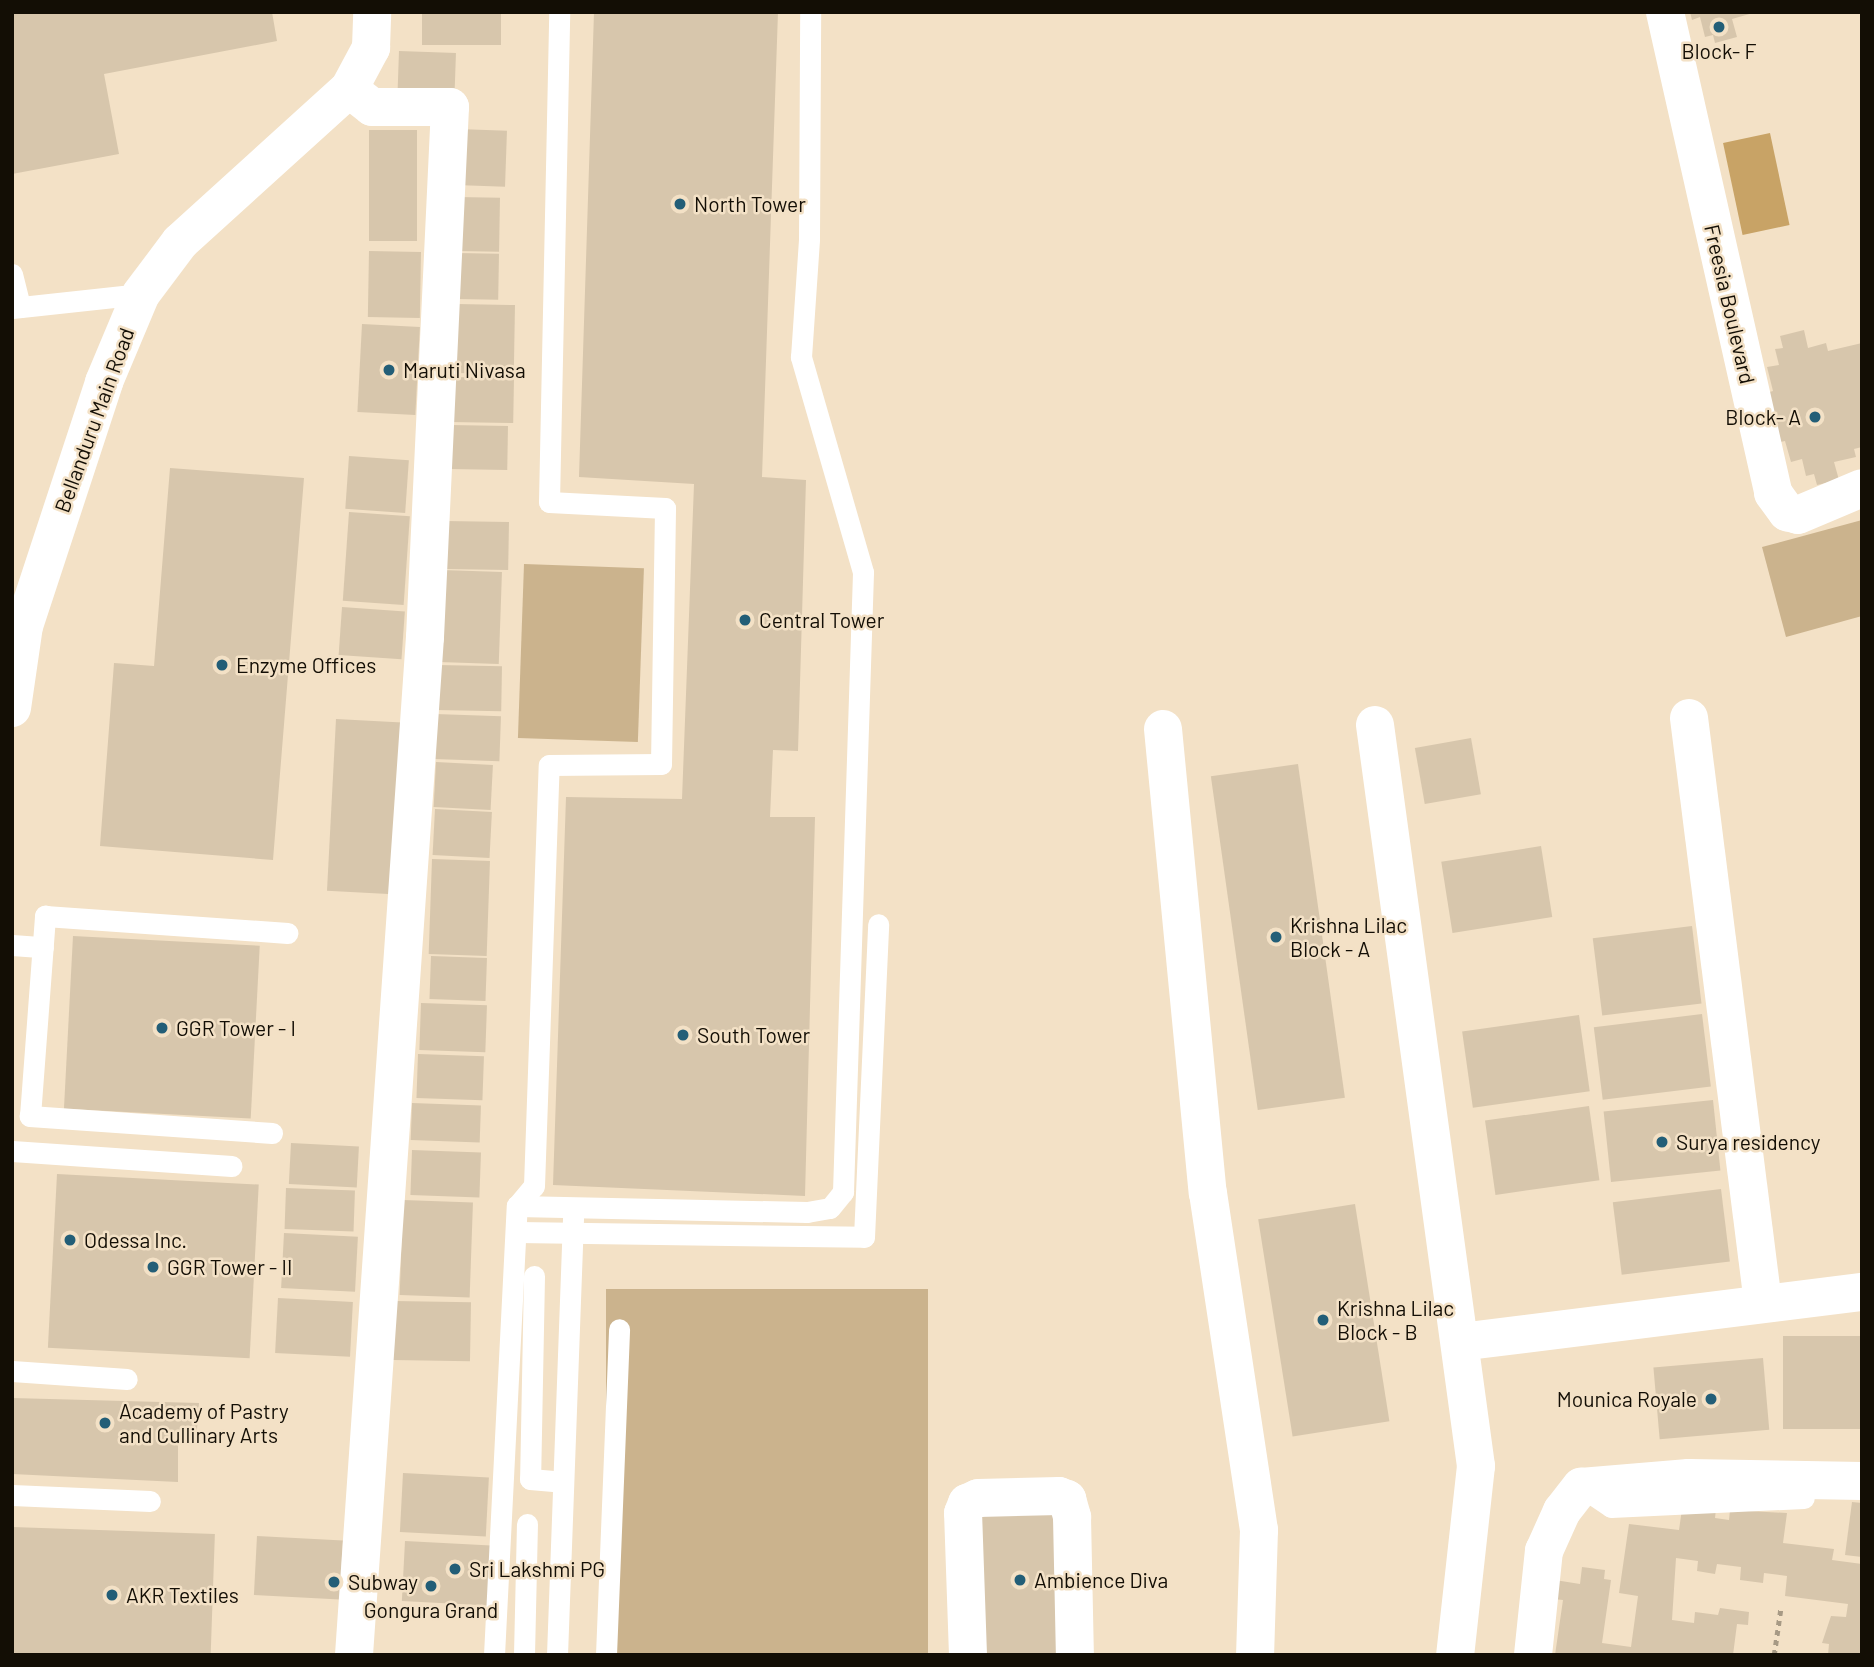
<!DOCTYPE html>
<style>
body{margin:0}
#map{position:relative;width:1874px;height:1667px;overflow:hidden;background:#f3e1c6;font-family:Barlow,sans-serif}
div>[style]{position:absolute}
.green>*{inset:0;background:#cbb38d;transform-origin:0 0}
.water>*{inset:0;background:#c8a366;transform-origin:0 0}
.building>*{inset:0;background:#d7c6ac;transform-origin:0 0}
.path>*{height:4.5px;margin-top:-2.25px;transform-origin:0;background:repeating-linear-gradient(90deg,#a79a85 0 5px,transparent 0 10px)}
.lane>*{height:21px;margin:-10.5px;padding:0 10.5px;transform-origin:10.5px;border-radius:10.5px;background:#fff}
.street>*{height:38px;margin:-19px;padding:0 19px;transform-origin:19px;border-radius:19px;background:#fff}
.secondary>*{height:38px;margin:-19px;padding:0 19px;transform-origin:19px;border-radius:19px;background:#fff}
.dots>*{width:19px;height:19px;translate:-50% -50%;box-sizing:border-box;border:4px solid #f3e1c6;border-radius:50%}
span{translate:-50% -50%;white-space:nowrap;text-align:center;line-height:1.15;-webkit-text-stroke:5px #f3e1c6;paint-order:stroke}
.poi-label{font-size:21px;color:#130e05}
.left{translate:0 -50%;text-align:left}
.right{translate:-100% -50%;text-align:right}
.street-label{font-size:21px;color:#130e05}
.frame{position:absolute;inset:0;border:14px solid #130e05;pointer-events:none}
</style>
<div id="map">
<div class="green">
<div style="clip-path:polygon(1862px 520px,1862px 616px,1786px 637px,1762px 547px)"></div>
<div style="left:524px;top:564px;width:120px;height:174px;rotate:2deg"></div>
<div style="left:606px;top:1289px;width:322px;height:366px"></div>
</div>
<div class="water">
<div style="left:1770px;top:133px;width:94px;height:48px;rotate:78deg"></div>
</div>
<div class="building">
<div style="clip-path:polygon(12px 12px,272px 12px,277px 41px,104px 74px,119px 154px,12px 174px)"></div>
<div style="left:422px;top:12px;width:79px;height:33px"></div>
<div style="clip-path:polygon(594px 12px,778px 12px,762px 477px,806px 480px,798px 751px,773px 750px,770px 817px,815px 817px,805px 1196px,553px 1185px,566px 797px,682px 799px,694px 484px,579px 477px)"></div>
<div style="clip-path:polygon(1690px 12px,1753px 12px,1753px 13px,1732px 19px,1737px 37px,1715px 43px,1713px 35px,1705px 37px,1700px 17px,1692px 20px)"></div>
<div style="left:399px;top:51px;width:57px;height:41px;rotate:2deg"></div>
<div style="left:458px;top:129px;width:49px;height:56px;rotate:2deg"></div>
<div style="left:369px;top:130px;width:48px;height:111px"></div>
<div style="left:457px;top:197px;width:43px;height:54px;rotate:1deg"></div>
<div style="left:369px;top:251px;width:52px;height:66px;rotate:1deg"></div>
<div style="left:457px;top:253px;width:42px;height:46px;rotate:1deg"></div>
<div style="left:457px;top:304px;width:58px;height:69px;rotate:1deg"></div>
<div style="left:362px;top:324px;width:58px;height:88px;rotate:3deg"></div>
<div style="clip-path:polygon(1804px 330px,1808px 348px,1826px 343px,1828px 351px,1862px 343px,1862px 447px,1854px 449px,1856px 457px,1834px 462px,1839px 480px,1817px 485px,1814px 474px,1806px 476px,1802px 459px,1791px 462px,1785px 441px,1775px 443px,1763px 394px,1773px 391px,1767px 367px,1779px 365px,1775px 349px,1783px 348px,1780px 336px)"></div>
<div style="left:450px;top:377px;width:64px;height:45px;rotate:1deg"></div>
<div style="left:450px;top:425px;width:58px;height:44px;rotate:1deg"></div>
<div style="left:349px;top:456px;width:60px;height:53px;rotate:4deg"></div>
<div style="clip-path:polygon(170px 468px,304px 478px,273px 860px,100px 846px,114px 663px,154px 666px)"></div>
<div style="left:349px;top:512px;width:61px;height:89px;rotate:4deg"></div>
<div style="left:445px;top:521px;width:64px;height:48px;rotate:1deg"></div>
<div style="left:442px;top:570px;width:60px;height:92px;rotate:2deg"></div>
<div style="left:342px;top:607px;width:63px;height:48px;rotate:4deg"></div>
<div style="left:437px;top:665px;width:65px;height:45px;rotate:1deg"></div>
<div style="left:435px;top:714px;width:66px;height:45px;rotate:2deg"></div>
<div style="left:336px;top:719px;width:66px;height:172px;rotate:3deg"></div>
<div style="left:1471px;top:738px;width:57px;height:57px;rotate:80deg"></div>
<div style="left:436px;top:762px;width:57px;height:45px;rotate:3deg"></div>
<div style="left:1298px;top:764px;width:337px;height:88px;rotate:82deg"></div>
<div style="left:435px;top:809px;width:57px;height:46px;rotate:3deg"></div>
<div style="left:1541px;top:846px;width:72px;height:101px;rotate:81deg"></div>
<div style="left:432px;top:859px;width:58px;height:95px;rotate:2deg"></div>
<div style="left:1692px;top:926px;width:78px;height:100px;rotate:83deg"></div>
<div style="left:73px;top:936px;width:187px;height:173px;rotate:3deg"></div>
<div style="left:431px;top:956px;width:56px;height:43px;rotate:2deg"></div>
<div style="left:421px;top:1003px;width:66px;height:47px;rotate:2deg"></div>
<div style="left:1702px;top:1014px;width:73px;height:109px;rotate:83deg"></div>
<div style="left:1579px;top:1015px;width:77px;height:118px;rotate:82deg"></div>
<div style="left:418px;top:1054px;width:66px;height:44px;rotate:2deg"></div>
<div style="left:1713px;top:1100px;width:71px;height:110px;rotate:84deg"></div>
<div style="left:412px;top:1103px;width:69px;height:37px;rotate:2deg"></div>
<div style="left:1589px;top:1106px;width:75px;height:105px;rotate:82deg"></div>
<div style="left:291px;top:1143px;width:68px;height:41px;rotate:3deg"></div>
<div style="left:412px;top:1150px;width:69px;height:45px;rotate:2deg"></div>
<div style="left:57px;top:1174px;width:202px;height:174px;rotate:3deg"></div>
<div style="left:286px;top:1188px;width:69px;height:41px;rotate:2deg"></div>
<div style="left:1721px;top:1189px;width:73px;height:109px;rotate:83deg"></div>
<div style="left:403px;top:1200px;width:70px;height:95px;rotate:2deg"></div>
<div style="left:1355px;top:1204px;width:220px;height:98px;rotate:81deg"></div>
<div style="left:284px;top:1233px;width:74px;height:55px;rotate:3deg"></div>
<div style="left:278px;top:1298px;width:75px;height:55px;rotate:3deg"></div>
<div style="left:394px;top:1301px;width:77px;height:59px;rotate:1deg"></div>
<div style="left:1862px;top:1336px;width:93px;height:79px;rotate:90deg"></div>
<div style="left:1763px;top:1358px;width:72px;height:110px;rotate:85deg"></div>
<div style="clip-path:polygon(12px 1398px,199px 1403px,196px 1443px,178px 1445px,178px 1482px,12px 1474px)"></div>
<div style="left:403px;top:1473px;width:86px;height:59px;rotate:3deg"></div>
<div style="clip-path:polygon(1852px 1502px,1862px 1503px,1862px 1557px,1845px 1555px)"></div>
<div style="left:1059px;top:1503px;width:152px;height:80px;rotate:89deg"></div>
<div style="clip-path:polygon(1682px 1509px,1716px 1509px,1715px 1518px,1729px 1520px,1730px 1510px,1787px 1513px,1783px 1543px,1834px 1549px,1832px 1560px,1862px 1564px,1862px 1655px,1828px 1655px,1829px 1644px,1822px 1643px,1831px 1616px,1846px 1617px,1848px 1604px,1785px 1596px,1787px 1576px,1764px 1573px,1763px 1583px,1740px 1580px,1741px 1567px,1717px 1564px,1715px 1574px,1697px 1571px,1698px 1561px,1676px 1558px,1672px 1620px,1694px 1623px,1695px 1612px,1718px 1615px,1720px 1608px,1749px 1612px,1748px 1625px,1737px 1624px,1733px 1655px,1555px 1655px,1563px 1600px,1553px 1599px,1555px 1580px,1580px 1584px,1582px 1567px,1605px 1570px,1604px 1579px,1611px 1580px,1602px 1643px,1631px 1647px,1638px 1596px,1619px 1593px,1629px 1524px,1679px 1530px)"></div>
<div style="left:12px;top:1527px;width:203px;height:128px;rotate:2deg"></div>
<div style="left:257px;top:1536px;width:86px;height:59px;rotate:3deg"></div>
<div style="left:405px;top:1541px;width:86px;height:60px;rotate:3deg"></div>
</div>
<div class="path">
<div style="left:1774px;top:1655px;width:49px;rotate:-81.9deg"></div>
</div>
<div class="lane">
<div style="left:12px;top:274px;width:34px;rotate:76deg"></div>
<div style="left:12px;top:308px;width:130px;rotate:-6.2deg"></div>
<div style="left:12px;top:945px;width:31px;rotate:4deg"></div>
<div style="left:272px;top:1133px;width:243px;rotate:-176deg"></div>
<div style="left:30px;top:1116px;width:201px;rotate:-85.7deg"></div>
<div style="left:45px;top:916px;width:243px;rotate:4deg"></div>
<div style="left:12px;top:1151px;width:220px;rotate:3.9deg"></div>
<div style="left:517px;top:1206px;width:290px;rotate:1.2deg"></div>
<div style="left:807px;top:1212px;width:23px;rotate:-10deg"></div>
<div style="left:830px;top:1208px;width:21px;rotate:-51deg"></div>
<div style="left:843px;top:1192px;width:620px;rotate:-88.15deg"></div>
<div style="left:863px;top:572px;width:224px;rotate:-106.1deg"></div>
<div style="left:801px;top:357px;width:118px;rotate:-86.1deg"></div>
<div style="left:809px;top:239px;width:227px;rotate:-89.7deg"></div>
<div style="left:517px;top:1232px;width:347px;rotate:0.8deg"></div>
<div style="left:864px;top:1237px;width:313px;rotate:-87.4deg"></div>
<div style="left:534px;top:1276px;width:203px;rotate:91.1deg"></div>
<div style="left:530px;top:1479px;width:32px;rotate:5deg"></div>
<div style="left:12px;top:1371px;width:115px;rotate:4deg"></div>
<div style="left:1586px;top:1490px;width:30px;rotate:34deg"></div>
<div style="left:1611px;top:1507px;width:193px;rotate:-2.7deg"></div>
<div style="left:12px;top:1495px;width:138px;rotate:2.5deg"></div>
<div style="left:494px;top:1655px;width:450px;rotate:-87.1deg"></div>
<div style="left:517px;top:1206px;width:26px;rotate:-50deg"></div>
<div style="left:534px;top:1186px;width:421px;rotate:-88deg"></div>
<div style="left:549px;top:765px;width:112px;rotate:-0.5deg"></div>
<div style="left:661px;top:764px;width:256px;rotate:-89.1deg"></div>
<div style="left:665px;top:508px;width:116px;rotate:-177deg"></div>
<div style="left:549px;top:502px;width:490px;rotate:-88.8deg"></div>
<div style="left:524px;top:1655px;width:131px;rotate:-88.7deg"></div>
<div style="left:557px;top:1655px;width:437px;rotate:-87.9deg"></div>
<div style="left:606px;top:1655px;width:326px;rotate:-87.7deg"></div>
</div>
<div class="street">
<div style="left:1665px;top:12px;width:493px;rotate:77.3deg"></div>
<div style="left:1773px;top:493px;width:24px;rotate:54deg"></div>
<div style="left:1787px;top:512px;width:11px;rotate:15deg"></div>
<div style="left:1798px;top:515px;width:69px;rotate:-22.9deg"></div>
<div style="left:349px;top:89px;width:29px;rotate:38deg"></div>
<div style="left:372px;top:107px;width:78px"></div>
<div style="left:450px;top:107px;width:531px;rotate:92.7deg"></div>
<div style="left:425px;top:637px;width:1020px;rotate:93.99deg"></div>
<div style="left:1689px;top:718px;width:590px;rotate:82.79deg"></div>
<div style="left:1375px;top:725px;width:748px;rotate:82.24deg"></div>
<div style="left:1476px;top:1466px;width:190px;rotate:96.3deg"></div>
<div style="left:1163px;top:729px;width:466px;rotate:84.5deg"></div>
<div style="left:1208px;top:1193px;width:341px;rotate:81.4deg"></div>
<div style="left:1259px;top:1530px;width:125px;rotate:91.8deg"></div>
<div style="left:1460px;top:1342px;width:405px;rotate:-7.1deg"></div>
<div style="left:968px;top:1655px;width:142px;rotate:-92deg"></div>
<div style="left:963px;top:1513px;width:11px;rotate:-68deg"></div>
<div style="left:967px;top:1503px;width:12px;rotate:-24deg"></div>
<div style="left:978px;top:1498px;width:81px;rotate:-1.4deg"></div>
<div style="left:1059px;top:1496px;width:9px;rotate:21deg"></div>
<div style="left:1067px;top:1499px;width:19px;rotate:74deg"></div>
<div style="left:1072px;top:1517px;width:138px;rotate:88.8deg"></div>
<div style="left:1533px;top:1655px;width:105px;rotate:-84deg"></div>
<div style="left:1544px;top:1551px;width:44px;rotate:-65.8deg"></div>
<div style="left:1562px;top:1511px;width:31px;rotate:-52deg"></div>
<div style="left:1581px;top:1487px;width:108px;rotate:-4.8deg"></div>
<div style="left:1689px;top:1478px;width:173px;rotate:1deg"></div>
</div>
<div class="secondary">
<div style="left:12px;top:708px;width:83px;rotate:-81.7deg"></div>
<div style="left:24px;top:626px;width:257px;rotate:-71.8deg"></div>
<div style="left:104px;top:382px;width:95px;rotate:-67.2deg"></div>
<div style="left:141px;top:294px;width:65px;rotate:-53.1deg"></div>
<div style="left:180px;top:242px;width:228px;rotate:-42.2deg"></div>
<div style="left:349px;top:89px;width:47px;rotate:-61.8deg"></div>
<div style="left:371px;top:48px;width:36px;rotate:-88deg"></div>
</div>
<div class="dots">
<div style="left:1719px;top:27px;background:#235e77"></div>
<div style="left:680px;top:204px;background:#235e77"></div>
<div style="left:389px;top:370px;background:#235e77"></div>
<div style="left:1815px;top:417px;background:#235e77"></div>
<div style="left:745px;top:620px;background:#235e77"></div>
<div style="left:222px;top:665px;background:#235e77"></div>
<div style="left:1276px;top:937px;background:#235e77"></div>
<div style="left:162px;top:1028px;background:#235e77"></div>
<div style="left:683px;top:1035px;background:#235e77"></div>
<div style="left:1662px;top:1142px;background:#235e77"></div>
<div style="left:70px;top:1240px;background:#235e77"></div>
<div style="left:153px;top:1267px;background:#235e77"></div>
<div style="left:1323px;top:1320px;background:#235e77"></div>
<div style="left:1711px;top:1399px;background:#235e77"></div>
<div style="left:105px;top:1423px;background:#235e77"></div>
<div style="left:455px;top:1569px;background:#235e77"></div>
<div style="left:1020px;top:1580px;background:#235e77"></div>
<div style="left:334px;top:1582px;background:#235e77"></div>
<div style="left:431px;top:1586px;background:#235e77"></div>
<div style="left:112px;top:1595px;background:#235e77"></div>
</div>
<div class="poi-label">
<span style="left:1719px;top:51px">Block- F</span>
<span class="left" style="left:694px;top:204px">North Tower</span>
<span class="left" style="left:403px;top:370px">Maruti Nivasa</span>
<span class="right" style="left:1801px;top:417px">Block- A</span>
<span class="left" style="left:759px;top:620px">Central Tower</span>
<span class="left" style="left:236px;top:665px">Enzyme Offices</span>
<span class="left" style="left:1290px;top:937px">Krishna Lilac<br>Block - A</span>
<span class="left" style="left:176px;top:1028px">GGR Tower - I</span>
<span class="left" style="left:697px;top:1035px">South Tower</span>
<span class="left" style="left:1676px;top:1142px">Surya residency</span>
<span class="left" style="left:84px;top:1240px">Odessa Inc.</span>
<span class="left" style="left:167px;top:1267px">GGR Tower - II</span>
<span class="left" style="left:1337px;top:1320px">Krishna Lilac<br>Block - B</span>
<span class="right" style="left:1697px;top:1399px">Mounica Royale</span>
<span class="left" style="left:119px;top:1423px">Academy of Pastry<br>and Cullinary Arts</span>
<span class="left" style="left:469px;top:1569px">Sri Lakshmi PG</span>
<span class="left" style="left:1034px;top:1580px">Ambience Diva</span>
<span class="left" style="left:348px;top:1582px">Subway</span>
<span class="left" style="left:126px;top:1595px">AKR Textiles</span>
<span style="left:431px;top:1610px">Gongura Grand</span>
</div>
<div class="street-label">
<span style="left:1730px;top:304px;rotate:77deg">Freesia Boulevard</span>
<span style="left:94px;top:420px;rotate:-70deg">Bellanduru Main Road</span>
</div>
<div class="frame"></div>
</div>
